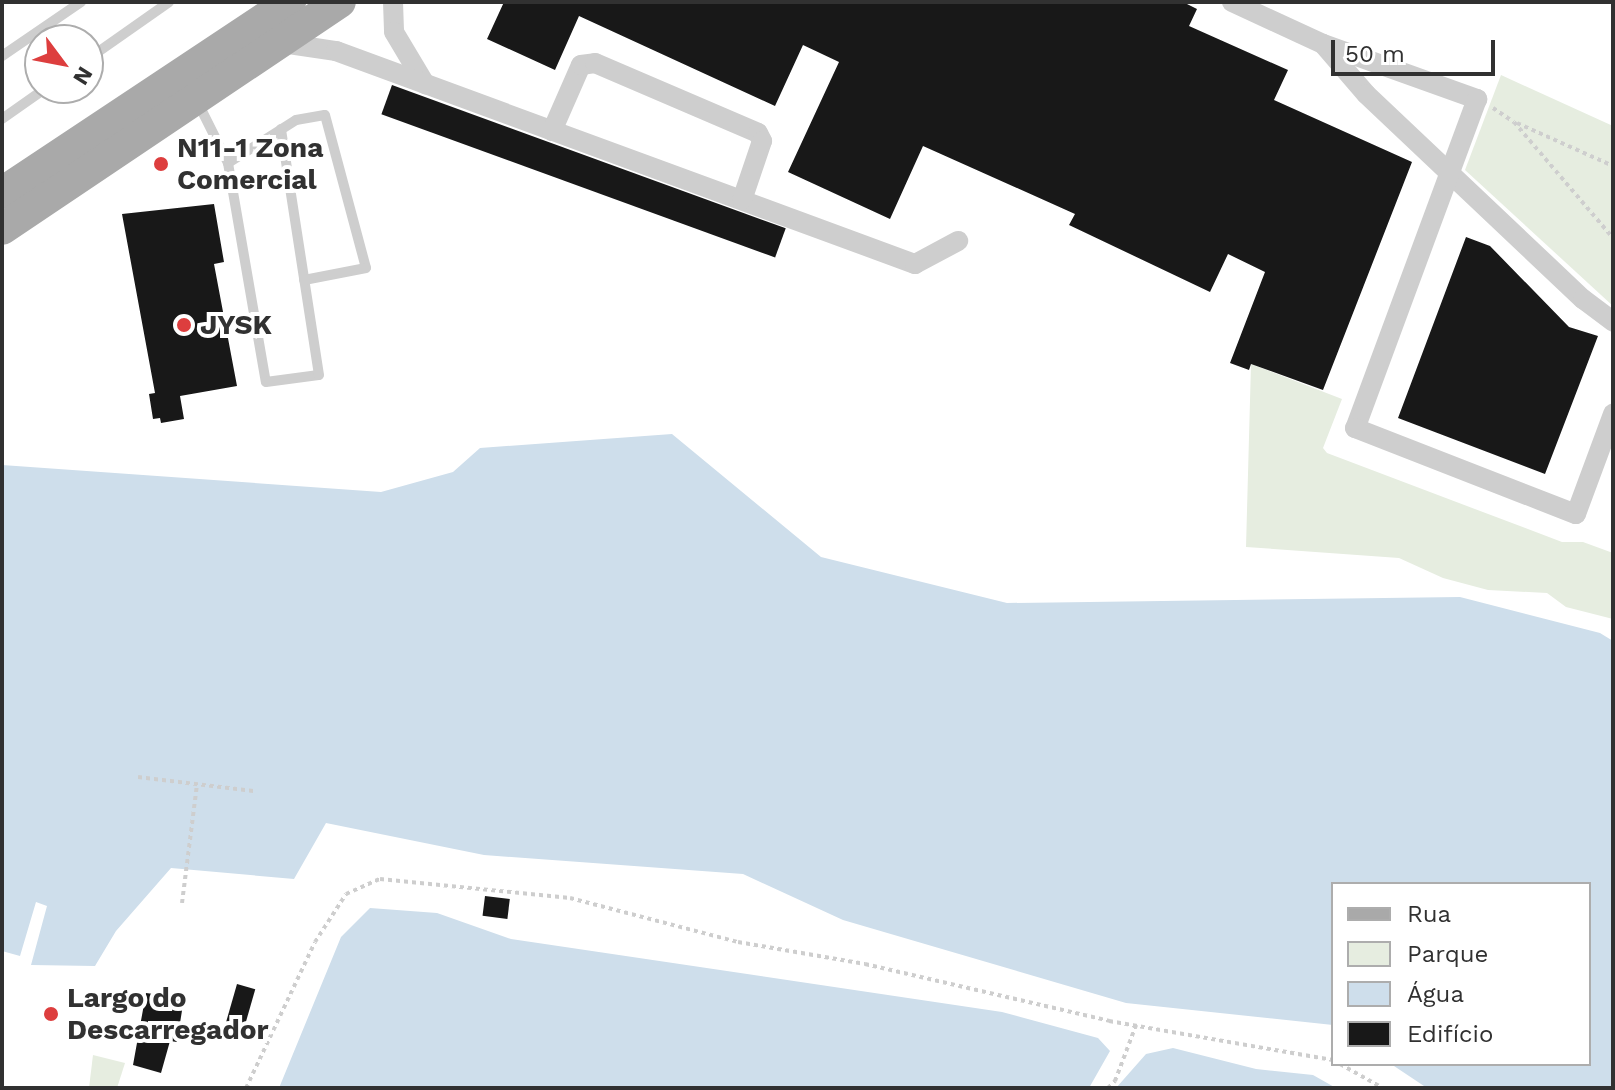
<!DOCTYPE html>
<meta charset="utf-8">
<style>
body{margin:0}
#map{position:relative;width:1615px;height:1090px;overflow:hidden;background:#fff;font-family:"Work Sans",sans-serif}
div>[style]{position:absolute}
.green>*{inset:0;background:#e6ede0}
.water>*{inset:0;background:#cedeeb}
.building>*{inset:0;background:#181818;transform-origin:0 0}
.path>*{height:4px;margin-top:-2px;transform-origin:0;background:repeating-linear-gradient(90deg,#cecece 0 4px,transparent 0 8px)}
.lane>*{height:10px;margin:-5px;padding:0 5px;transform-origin:5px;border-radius:5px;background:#cecece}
.street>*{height:20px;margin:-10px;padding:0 10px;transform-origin:10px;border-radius:10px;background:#cecece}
.primary>*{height:32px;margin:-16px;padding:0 16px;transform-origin:16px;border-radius:16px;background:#a9a9a9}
.dots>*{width:22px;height:22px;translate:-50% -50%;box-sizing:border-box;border:4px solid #fff;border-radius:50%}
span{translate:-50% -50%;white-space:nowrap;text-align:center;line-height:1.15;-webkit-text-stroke:8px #fff;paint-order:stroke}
.poi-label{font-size:28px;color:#313131;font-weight:700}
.left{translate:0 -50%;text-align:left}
.frame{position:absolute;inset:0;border:4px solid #313131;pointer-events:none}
.legend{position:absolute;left:1331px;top:882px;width:260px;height:184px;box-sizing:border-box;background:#fff;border:2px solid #adadad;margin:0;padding:10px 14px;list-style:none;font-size:24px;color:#313131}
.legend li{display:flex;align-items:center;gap:16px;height:40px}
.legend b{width:40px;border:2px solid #adadad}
.north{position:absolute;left:24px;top:24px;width:80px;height:80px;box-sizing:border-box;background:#fff;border:2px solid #adadad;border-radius:50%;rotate:122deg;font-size:22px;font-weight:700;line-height:32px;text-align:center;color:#313131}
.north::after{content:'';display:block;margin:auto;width:28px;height:36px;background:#dd3e3e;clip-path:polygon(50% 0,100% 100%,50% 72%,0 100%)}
.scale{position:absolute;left:1331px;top:40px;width:164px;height:36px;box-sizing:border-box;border:4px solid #313131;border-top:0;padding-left:10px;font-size:24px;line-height:28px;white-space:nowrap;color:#313131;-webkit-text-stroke:6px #fff;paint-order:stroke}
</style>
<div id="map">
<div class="green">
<div style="clip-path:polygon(1501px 75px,1613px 126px,1613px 306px,1465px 170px)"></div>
<div style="clip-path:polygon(1251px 364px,1342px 399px,1323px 448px,1327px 453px,1562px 542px,1583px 542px,1613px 553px,1613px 619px,1566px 607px,1547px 593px,1488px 590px,1443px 578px,1399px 558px,1246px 547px)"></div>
<div style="clip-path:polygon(93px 1055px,125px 1063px,117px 1088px,89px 1088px)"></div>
</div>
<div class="water">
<div style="clip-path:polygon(672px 434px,821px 557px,1007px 603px,1460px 597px,1600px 633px,1613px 641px,1613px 1088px,1427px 1088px,1391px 1064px,1589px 1064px,1589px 884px,1333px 884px,1333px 1025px,1126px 1003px,843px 920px,743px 874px,484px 855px,326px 823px,294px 879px,171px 868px,116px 931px,95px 966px,31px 965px,47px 906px,36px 902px,20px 956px,2px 951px,2px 465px,381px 492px,453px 472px,480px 448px)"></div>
<div style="clip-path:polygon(370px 908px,437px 913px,511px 939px,1002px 1012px,1098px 1038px,1110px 1051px,1089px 1088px,279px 1088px,341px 937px)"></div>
<div style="clip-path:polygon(1173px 1048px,1256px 1069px,1313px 1075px,1336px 1088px,1116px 1088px,1146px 1054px)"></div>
</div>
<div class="building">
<div style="clip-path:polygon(504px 2px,1183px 2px,1197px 9px,1189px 26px,1288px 70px,1274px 100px,1412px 162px,1323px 390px,1251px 364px,1249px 370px,1230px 363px,1265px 272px,1228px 254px,1210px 292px,1069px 225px,1075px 214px,923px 146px,890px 219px,788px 172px,839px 62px,803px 45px,775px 106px,579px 16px,555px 70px,487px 39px)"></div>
<div style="left:392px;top:85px;width:419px;height:31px;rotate:20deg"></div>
<div style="clip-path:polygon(214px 204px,224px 262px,214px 264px,237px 386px,180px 396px,184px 419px,161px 423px,160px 418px,153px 419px,149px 394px,155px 393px,122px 214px)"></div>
<div style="clip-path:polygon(1466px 237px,1490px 246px,1569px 327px,1598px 336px,1545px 474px,1398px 418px)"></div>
<div style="left:485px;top:896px;width:25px;height:20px;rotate:7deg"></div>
<div style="left:237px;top:984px;width:19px;height:51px;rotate:16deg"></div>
<div style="clip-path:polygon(146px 993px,184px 998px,177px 1042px,170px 1041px,161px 1073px,133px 1065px)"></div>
</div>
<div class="path">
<div style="left:1493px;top:108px;width:25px;rotate:34deg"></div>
<div style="left:1514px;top:122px;width:153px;rotate:49.5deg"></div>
<div style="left:1517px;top:123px;width:105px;rotate:24.1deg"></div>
<div style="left:138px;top:777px;width:116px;rotate:6.9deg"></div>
<div style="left:182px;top:903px;width:120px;rotate:-82.8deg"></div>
<div style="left:1340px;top:1064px;width:49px;rotate:29.2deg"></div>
<div style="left:246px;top:1088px;width:161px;rotate:-64.7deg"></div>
<div style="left:315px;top:942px;width:57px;rotate:-57.1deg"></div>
<div style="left:346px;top:894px;width:37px;rotate:-24deg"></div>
<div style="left:380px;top:879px;width:191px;rotate:5.7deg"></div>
<div style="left:570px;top:898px;width:174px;rotate:14.7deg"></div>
<div style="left:738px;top:942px;width:129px;rotate:9.8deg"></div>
<div style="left:865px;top:964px;width:251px;rotate:13.1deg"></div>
<div style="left:1109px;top:1021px;width:227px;rotate:9.9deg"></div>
<div style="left:1108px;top:1088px;width:10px;rotate:-45deg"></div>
<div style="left:1115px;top:1081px;width:60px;rotate:-69.4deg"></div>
</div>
<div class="lane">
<div style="left:2px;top:56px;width:96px;rotate:-34.4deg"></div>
<div style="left:88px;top:59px;width:99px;rotate:-35.1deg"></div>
<div style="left:197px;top:101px;width:69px;rotate:63.4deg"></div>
<div style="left:228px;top:163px;width:222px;rotate:80.2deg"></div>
<div style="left:266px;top:382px;width:53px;rotate:-7.5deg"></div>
<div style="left:319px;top:375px;width:249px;rotate:-98.8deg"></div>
<div style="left:2px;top:119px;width:54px;rotate:-35.2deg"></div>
<div style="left:228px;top:163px;width:80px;rotate:-32.3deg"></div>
<div style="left:296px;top:120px;width:29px;rotate:-10deg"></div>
<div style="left:325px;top:115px;width:158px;rotate:75deg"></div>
<div style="left:366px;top:268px;width:63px;rotate:169deg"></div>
</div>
<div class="street">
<div style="left:393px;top:2px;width:30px;rotate:88deg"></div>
<div style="left:394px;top:32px;width:61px;rotate:59.2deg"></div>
<div style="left:1232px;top:2px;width:100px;rotate:24.8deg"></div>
<div style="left:1323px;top:44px;width:66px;rotate:49.3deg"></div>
<div style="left:1366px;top:94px;width:299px;rotate:43.4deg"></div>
<div style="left:1583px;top:299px;width:38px;rotate:37deg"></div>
<div style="left:282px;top:43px;width:55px;rotate:8.4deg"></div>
<div style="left:336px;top:51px;width:617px;rotate:20.2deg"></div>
<div style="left:915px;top:264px;width:49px;rotate:-28.1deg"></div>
<div style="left:1323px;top:44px;width:164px;rotate:19.7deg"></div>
<div style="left:1477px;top:99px;width:351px;rotate:110.3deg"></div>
<div style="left:1355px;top:428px;width:237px;rotate:21.3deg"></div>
<div style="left:1576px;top:514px;width:107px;rotate:-69.7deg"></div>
<div style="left:552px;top:131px;width:72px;rotate:-66.3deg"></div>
<div style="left:581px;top:65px;width:14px;rotate:-8deg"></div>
<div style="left:595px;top:63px;width:177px;rotate:23.2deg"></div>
<div style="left:758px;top:133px;width:9px;rotate:63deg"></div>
<div style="left:762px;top:141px;width:62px;rotate:108.7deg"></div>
</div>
<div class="primary">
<div style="left:2px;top:193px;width:346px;rotate:-33.6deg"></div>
<div style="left:2px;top:229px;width:407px;rotate:-33.9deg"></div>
</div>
<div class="dots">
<div style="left:161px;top:164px;background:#dd3e3e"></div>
<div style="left:184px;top:325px;background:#dd3e3e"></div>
<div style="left:51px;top:1014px;background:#dd3e3e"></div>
</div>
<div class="poi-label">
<span class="left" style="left:177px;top:164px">N11-1 Zona<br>Comercial</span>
<span class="left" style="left:200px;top:325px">JYSK</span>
<span class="left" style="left:67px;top:1014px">Largo do<br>Descarregador</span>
</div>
<div class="frame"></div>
<ul class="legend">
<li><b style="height:10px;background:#a9a9a9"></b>Rua</li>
<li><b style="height:22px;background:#e6ede0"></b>Parque</li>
<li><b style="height:22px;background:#cedeeb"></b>Água</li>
<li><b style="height:22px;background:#181818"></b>Edifício</li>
</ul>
<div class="north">N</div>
<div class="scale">50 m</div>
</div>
